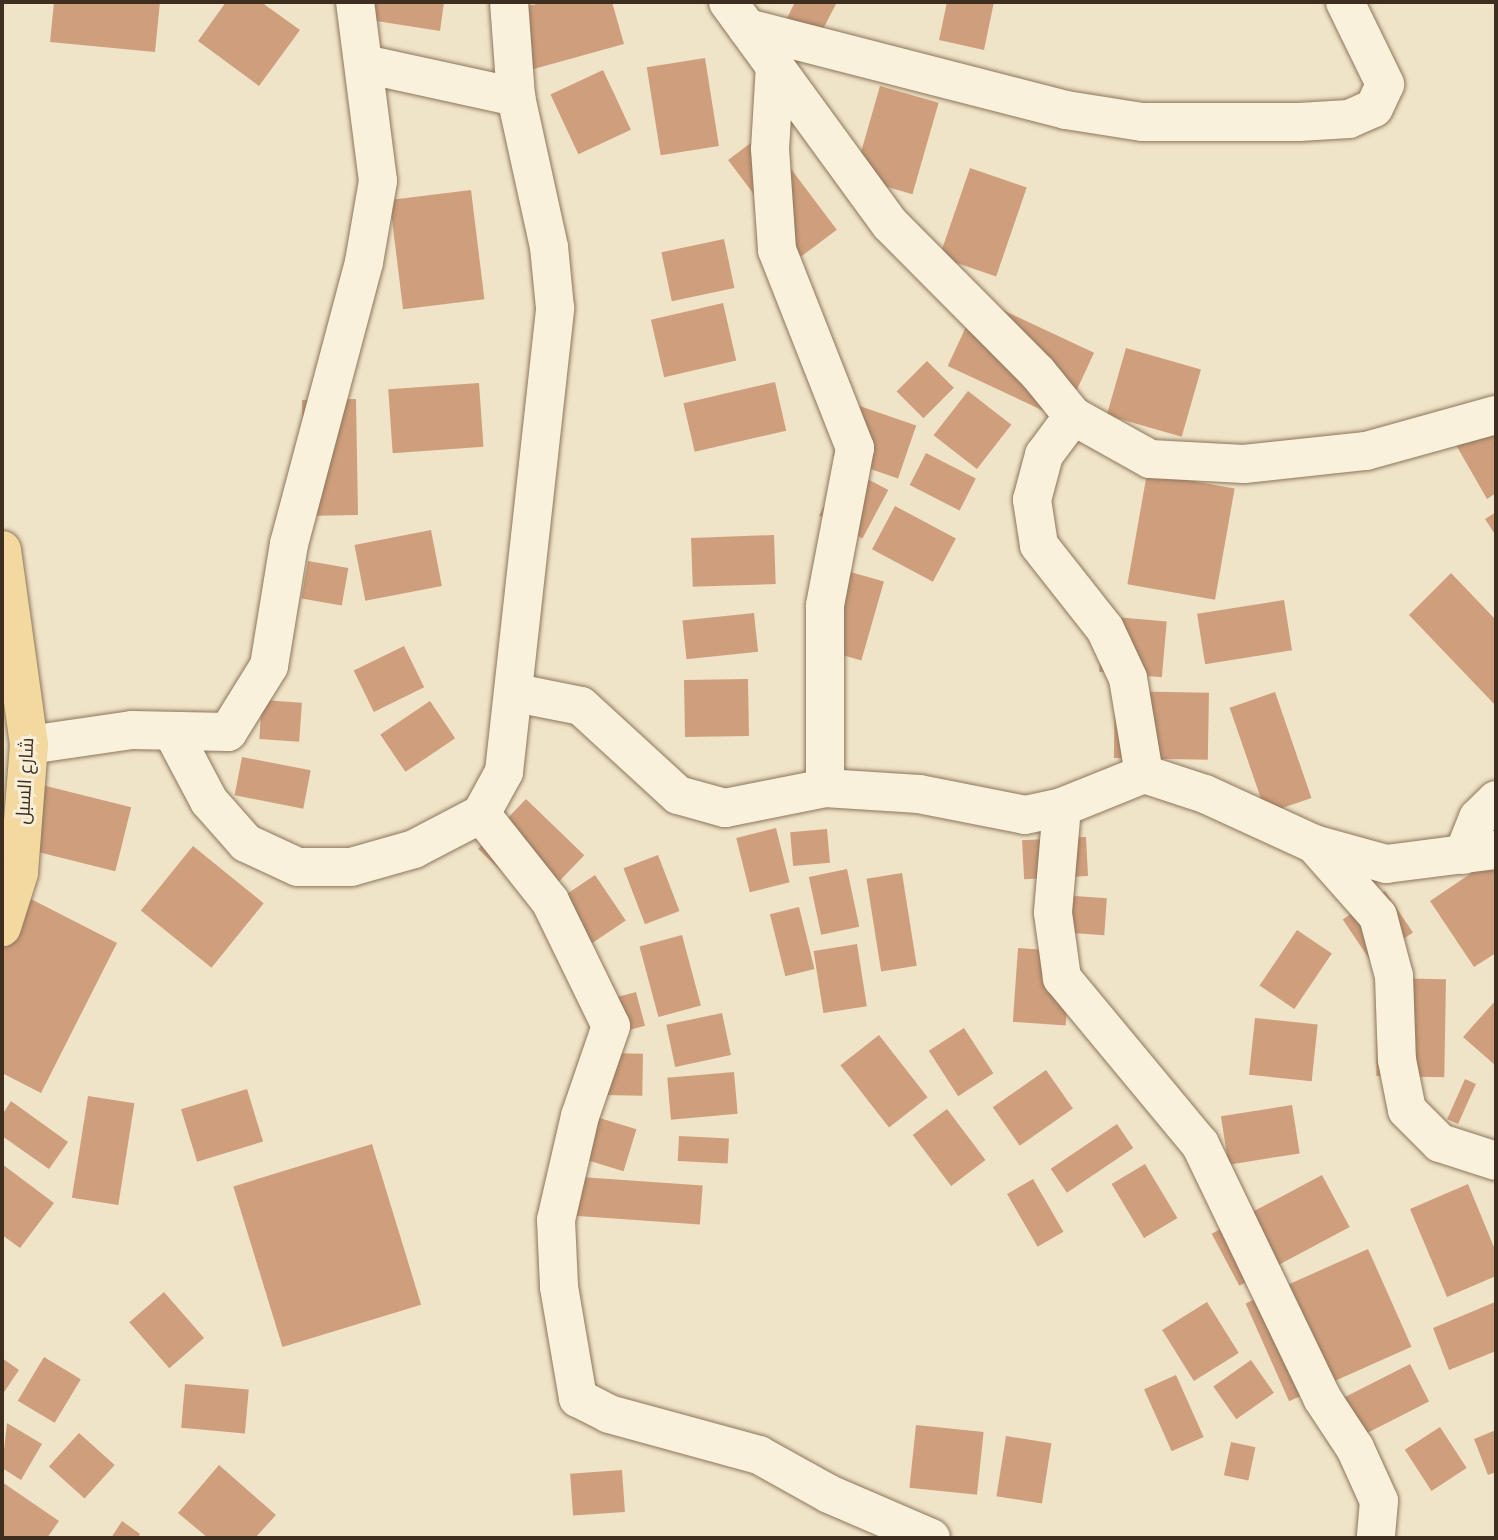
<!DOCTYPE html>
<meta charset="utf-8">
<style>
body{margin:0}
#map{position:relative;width:1498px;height:1540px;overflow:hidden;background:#f0e4c8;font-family:"Roboto Serif",Cairo,serif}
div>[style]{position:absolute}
.building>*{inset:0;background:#cf9f7d;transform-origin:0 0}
.roads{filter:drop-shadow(0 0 2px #8d765c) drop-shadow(0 0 2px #8d765c)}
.minor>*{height:38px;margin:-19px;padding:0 19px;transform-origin:19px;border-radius:19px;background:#faf1dc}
.major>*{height:38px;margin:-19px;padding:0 19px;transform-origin:19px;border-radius:19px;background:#f3d9a0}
span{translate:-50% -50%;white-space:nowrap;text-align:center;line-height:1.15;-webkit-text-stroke:6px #f7eed8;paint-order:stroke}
.street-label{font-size:19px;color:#3d2e20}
.frame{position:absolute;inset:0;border:4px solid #3d2e20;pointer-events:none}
</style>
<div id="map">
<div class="building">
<div style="clip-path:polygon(54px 2px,160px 2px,155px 52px,50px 42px)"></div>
<div style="clip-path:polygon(226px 2px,261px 2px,300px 30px,259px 86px,198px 41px)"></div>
<div style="clip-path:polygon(340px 2px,444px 2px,440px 31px,338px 15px)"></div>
<div style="clip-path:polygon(544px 2px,612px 2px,624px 44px,512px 75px,496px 15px)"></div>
<div style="clip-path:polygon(795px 2px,837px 2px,820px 35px,787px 18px)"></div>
<div style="clip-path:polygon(947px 2px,994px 2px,984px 50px,939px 40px)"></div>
<div style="left:705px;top:58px;width:89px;height:59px;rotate:81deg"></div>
<div style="left:603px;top:70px;width:66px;height:58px;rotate:65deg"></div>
<div style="left:880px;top:86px;width:61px;height:95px;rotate:16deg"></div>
<div style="left:764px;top:133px;width:121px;height:45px;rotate:53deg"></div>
<div style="left:970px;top:168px;width:60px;height:94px;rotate:19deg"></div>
<div style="left:471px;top:190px;width:110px;height:82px;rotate:83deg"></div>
<div style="left:724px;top:239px;width:50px;height:64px;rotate:78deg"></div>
<div style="left:979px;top:299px;width:127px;height:74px;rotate:25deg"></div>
<div style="left:723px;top:303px;width:59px;height:74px;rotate:77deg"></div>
<div style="left:1126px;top:348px;width:78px;height:70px;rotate:16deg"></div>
<div style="left:927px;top:361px;width:38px;height:43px;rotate:45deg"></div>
<div style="left:775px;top:382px;width:50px;height:94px;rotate:77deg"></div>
<div style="left:479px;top:383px;width:64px;height:91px;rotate:86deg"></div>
<div style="left:968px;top:391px;width:55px;height:56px;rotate:38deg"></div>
<div style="left:356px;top:399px;width:116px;height:54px;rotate:89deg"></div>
<div style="left:851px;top:403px;width:69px;height:56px;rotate:19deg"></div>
<div style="clip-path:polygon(1496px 412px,1496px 493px,1487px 499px,1452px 438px)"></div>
<div style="left:926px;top:453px;width:56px;height:36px;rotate:27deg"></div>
<div style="left:845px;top:467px;width:49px;height:55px;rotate:28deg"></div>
<div style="left:1147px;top:473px;width:89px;height:113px;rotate:10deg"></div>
<div style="left:895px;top:506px;width:69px;height:49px;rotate:28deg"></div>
<div style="clip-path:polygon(1496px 512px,1496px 536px,1485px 519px)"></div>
<div style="left:431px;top:530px;width:57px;height:78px;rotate:79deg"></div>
<div style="left:774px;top:535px;width:49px;height:83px;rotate:88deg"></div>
<div style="left:308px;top:561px;width:41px;height:38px;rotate:10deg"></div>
<div style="left:833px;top:567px;width:53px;height:82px;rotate:16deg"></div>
<div style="clip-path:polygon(1451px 573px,1496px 620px,1496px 706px,1409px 615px)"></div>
<div style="left:1284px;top:600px;width:51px;height:88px;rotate:81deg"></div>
<div style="left:754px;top:613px;width:39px;height:72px;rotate:84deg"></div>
<div style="left:1104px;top:616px;width:63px;height:56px;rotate:5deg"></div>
<div style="left:404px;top:646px;width:46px;height:56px;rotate:64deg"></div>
<div style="left:748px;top:679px;width:57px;height:64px;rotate:89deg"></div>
<div style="left:1115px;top:691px;width:94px;height:67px;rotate:1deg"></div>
<div style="left:1275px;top:692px;width:112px;height:48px;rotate:71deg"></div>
<div style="left:262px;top:700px;width:40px;height:39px;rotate:4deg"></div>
<div style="left:430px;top:701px;width:45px;height:60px;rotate:56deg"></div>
<div style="left:242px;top:757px;width:70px;height:39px;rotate:11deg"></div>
<div style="left:42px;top:785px;width:92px;height:66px;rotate:14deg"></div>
<div style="left:526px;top:799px;width:81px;height:69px;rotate:44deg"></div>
<div style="left:776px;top:828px;width:56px;height:41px;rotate:76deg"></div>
<div style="left:827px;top:829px;width:34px;height:37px;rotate:85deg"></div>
<div style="left:1086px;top:837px;width:39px;height:64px;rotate:87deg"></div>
<div style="left:193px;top:846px;width:91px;height:83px;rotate:39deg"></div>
<div style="left:658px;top:855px;width:60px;height:37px;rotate:69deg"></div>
<div style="clip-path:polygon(1488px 862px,1496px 874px,1496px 953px,1474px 967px,1430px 901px)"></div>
<div style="left:847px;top:869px;width:59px;height:39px;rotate:78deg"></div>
<div style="left:902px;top:873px;width:94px;height:36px;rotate:81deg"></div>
<div style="left:595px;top:875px;width:55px;height:51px;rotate:56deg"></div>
<div style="left:1385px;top:891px;width:50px;height:51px;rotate:56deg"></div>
<div style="left:1046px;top:894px;width:61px;height:37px;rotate:4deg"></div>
<div style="clip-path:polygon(29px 898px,117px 943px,41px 1093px,2px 1073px,2px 951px)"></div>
<div style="left:799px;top:907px;width:64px;height:30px;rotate:76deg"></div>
<div style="left:1297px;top:930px;width:42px;height:67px;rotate:34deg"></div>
<div style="left:682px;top:935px;width:73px;height:44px;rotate:75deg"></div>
<div style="left:857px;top:944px;width:63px;height:44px;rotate:81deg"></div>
<div style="left:1018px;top:948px;width:53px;height:74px;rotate:4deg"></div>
<div style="left:1378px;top:978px;width:68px;height:98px;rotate:1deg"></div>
<div style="left:636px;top:992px;width:35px;height:31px;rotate:75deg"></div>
<div style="clip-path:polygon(1496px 1000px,1496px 1066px,1463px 1037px)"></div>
<div style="left:722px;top:1013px;width:43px;height:57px;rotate:78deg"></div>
<div style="left:1255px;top:1018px;width:63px;height:57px;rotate:6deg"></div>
<div style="left:964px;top:1028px;width:54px;height:42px;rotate:57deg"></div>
<div style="left:879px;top:1035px;width:79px;height:49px;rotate:52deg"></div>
<div style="left:603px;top:1053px;width:40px;height:42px;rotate:1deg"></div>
<div style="left:1046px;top:1070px;width:47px;height:65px;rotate:55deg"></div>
<div style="left:734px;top:1072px;width:42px;height:67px;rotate:85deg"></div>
<div style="left:1465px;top:1079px;width:12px;height:44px;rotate:24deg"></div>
<div style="left:247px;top:1089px;width:55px;height:69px;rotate:73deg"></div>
<div style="left:88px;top:1096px;width:47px;height:103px;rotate:9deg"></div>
<div style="clip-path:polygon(11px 1101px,68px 1142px,49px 1169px,2px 1136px,2px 1115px)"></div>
<div style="left:1292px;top:1105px;width:49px;height:72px;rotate:81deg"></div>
<div style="left:947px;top:1109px;width:64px;height:43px;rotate:53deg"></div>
<div style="left:580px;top:1112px;width:59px;height:44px;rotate:17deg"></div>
<div style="left:1117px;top:1124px;width:29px;height:80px;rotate:56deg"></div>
<div style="left:679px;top:1136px;width:50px;height:25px;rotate:3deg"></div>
<div style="left:372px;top:1144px;width:168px;height:145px;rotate:73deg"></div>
<div style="clip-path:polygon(2px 1164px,54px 1203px,20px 1248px,2px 1235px)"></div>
<div style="left:1145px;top:1164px;width:63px;height:39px;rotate:59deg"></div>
<div style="left:552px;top:1175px;width:151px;height:39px;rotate:4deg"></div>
<div style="left:1322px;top:1175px;width:59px;height:125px;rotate:62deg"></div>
<div style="left:1033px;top:1179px;width:61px;height:30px;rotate:60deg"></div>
<div style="clip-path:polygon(1468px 1184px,1496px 1252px,1496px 1276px,1447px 1297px,1410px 1209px)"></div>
<div style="left:1368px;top:1249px;width:107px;height:134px;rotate:66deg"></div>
<div style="left:164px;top:1292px;width:61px;height:46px;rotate:49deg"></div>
<div style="left:1207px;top:1302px;width:60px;height:53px;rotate:58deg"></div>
<div style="clip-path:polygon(1495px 1302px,1496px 1351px,1449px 1370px,1433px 1328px)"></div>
<div style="left:44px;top:1357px;width:43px;height:51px;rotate:31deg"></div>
<div style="clip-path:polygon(2px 1358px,19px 1370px,2px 1395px)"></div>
<div style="left:1251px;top:1360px;width:40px;height:46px;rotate:55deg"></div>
<div style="left:1410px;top:1364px;width:42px;height:106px;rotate:63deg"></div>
<div style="left:1176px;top:1375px;width:68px;height:35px;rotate:66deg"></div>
<div style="left:185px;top:1384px;width:64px;height:44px;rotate:5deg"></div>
<div style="clip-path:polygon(7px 1423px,42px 1444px,21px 1480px,2px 1468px)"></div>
<div style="left:916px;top:1425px;width:68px;height:63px;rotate:6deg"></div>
<div style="left:1440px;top:1427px;width:49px;height:42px;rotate:57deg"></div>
<div style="clip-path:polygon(1496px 1430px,1496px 1472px,1488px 1475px,1474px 1439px)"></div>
<div style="left:79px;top:1433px;width:48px;height:45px;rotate:42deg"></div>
<div style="left:1006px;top:1436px;width:46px;height:61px;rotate:9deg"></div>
<div style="left:1231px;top:1442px;width:25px;height:34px;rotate:12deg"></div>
<div style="clip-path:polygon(219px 1465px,276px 1515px,255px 1538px,208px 1538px,178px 1513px)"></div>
<div style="left:622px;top:1470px;width:42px;height:52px;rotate:86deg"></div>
<div style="clip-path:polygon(2px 1482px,59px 1521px,47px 1538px,2px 1537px)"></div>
<div style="clip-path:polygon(122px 1521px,140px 1534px,138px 1538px,111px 1538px)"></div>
</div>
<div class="roads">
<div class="minor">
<div style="left:728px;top:2px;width:275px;rotate:53.9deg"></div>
<div style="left:890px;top:224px;width:210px;rotate:45.2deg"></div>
<div style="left:1038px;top:373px;width:55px;rotate:50.9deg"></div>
<div style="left:1073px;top:416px;width:88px;rotate:29.2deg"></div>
<div style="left:1150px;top:459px;width:94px;rotate:3deg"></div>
<div style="left:1244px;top:464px;width:123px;rotate:-6.1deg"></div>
<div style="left:1366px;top:451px;width:135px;rotate:-15.5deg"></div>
<div style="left:747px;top:28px;width:329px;rotate:14.4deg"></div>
<div style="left:1066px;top:110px;width:77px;rotate:9deg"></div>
<div style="left:1142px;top:122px;width:157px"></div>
<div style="left:1299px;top:122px;width:50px;rotate:-3.4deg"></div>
<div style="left:1349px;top:119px;width:27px;rotate:-24deg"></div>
<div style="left:1374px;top:108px;width:26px;rotate:-65deg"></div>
<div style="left:1385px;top:84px;width:91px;rotate:-116deg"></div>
<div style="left:365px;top:64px;width:155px;rotate:12.3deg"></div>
<div style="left:775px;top:65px;width:84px;rotate:93.4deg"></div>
<div style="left:770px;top:149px;width:101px;rotate:86deg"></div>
<div style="left:777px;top:250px;width:213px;rotate:68.5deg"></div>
<div style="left:855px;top:448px;width:161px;rotate:100.8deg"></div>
<div style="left:825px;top:606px;width:182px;rotate:90deg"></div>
<div style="left:516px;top:693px;width:66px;rotate:11.3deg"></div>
<div style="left:581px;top:706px;width:132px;rotate:42.5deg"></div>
<div style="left:678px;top:795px;width:49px;rotate:15.5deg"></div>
<div style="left:725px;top:808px;width:102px;rotate:-11.3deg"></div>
<div style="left:825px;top:788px;width:94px;rotate:3.7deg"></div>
<div style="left:919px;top:794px;width:108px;rotate:11.2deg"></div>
<div style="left:1025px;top:815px;width:38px;rotate:-12deg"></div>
<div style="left:1062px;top:807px;width:88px;rotate:-21.9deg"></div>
<div style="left:1144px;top:774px;width:97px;rotate:-99.5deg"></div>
<div style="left:1128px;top:678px;width:54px;rotate:-115.1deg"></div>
<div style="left:1105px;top:629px;width:107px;rotate:-128.2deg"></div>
<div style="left:1039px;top:545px;width:46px;rotate:-98.8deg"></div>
<div style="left:1032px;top:500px;width:47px;rotate:-75.1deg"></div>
<div style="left:1044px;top:455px;width:49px;rotate:-53.4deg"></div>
<div style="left:173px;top:733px;width:77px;rotate:62.1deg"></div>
<div style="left:209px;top:801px;width:56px;rotate:48.6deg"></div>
<div style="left:246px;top:843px;width:57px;rotate:24.8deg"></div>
<div style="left:298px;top:867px;width:53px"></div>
<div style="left:351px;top:867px;width:66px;rotate:-15.9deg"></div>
<div style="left:414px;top:849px;width:76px;rotate:-27.6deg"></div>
<div style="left:481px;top:814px;width:48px;rotate:-61.3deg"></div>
<div style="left:504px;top:772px;width:467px;rotate:-83.7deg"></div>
<div style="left:555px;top:308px;width:61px;rotate:-95.6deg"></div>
<div style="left:549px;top:247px;width:154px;rotate:-102.4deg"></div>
<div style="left:516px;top:97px;width:95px;rotate:-94.2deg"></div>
<div style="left:29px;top:745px;width:104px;rotate:-8.3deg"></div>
<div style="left:132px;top:730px;width:96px;rotate:1.2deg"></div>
<div style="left:228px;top:732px;width:78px;rotate:-58.2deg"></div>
<div style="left:269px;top:666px;width:124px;rotate:-80.7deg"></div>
<div style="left:289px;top:544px;width:292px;rotate:-75.1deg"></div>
<div style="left:364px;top:262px;width:82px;rotate:-80.2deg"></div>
<div style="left:378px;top:181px;width:180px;rotate:-97.3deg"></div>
<div style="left:1144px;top:774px;width:64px;rotate:18.2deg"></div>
<div style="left:1205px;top:794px;width:120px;rotate:24.6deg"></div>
<div style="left:1314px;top:844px;width:75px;rotate:15.5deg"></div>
<div style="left:1386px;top:864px;width:111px;rotate:-7.3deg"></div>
<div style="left:1062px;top:807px;width:106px;rotate:94.9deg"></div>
<div style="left:1053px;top:913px;width:66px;rotate:82.1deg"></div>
<div style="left:1062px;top:978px;width:216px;rotate:50.3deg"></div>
<div style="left:1200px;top:1144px;width:282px;rotate:64.3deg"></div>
<div style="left:1322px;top:1398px;width:60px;rotate:56.6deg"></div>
<div style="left:1355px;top:1448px;width:58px;rotate:65.6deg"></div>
<div style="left:1379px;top:1501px;width:37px;rotate:95deg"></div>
<div style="left:481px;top:814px;width:111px;rotate:51.6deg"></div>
<div style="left:550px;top:901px;width:139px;rotate:64deg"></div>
<div style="left:611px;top:1026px;width:95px;rotate:109deg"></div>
<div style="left:580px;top:1116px;width:107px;rotate:103deg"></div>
<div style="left:556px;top:1220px;width:67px;rotate:87.4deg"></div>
<div style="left:559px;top:1287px;width:113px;rotate:80.3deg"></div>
<div style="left:578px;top:1398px;width:35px;rotate:27deg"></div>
<div style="left:609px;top:1414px;width:156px;rotate:15.3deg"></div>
<div style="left:759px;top:1455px;width:80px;rotate:29.1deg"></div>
<div style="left:829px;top:1494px;width:111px;rotate:23.3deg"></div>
<div style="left:1314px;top:844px;width:96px;rotate:48.4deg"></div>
<div style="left:1378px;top:916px;width:62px;rotate:75.1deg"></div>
<div style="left:1394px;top:976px;width:84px;rotate:88deg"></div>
<div style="left:1397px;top:1060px;width:51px;rotate:78.7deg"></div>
<div style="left:1407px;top:1110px;width:47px;rotate:45deg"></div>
<div style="left:1440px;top:1143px;width:59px;rotate:17.8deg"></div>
<div style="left:1463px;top:855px;width:40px;rotate:-68deg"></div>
<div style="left:1478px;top:818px;width:25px;rotate:-45deg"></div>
</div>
<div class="major">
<div style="left:2px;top:550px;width:197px;rotate:82.1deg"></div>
<div style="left:29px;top:745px;width:128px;rotate:94.5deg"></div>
<div style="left:19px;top:873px;width:57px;rotate:107.5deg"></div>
</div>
</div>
<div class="street-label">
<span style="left:25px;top:781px;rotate:-87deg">شارع السبل</span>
</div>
<div class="frame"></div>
</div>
